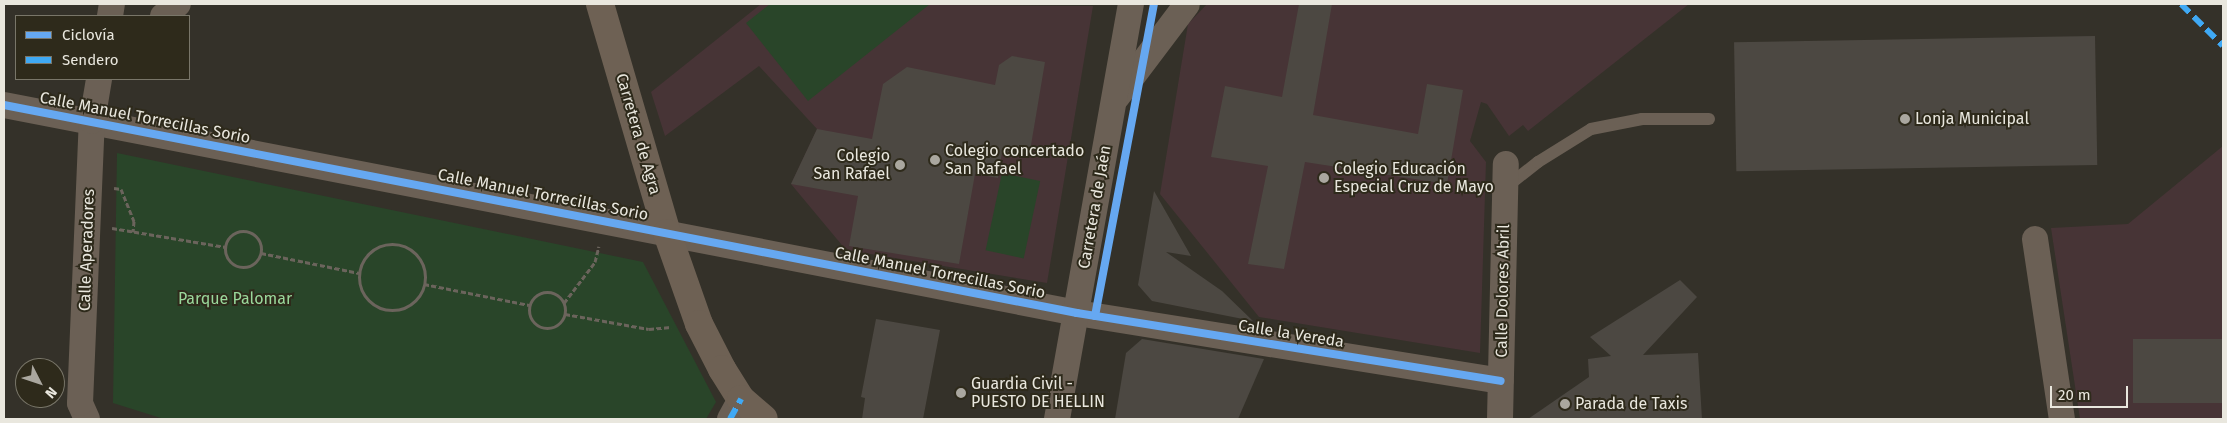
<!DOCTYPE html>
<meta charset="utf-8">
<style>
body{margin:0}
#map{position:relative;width:2227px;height:423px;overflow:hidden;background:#343129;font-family:"Fira Sans",sans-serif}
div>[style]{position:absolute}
.education>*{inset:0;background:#473436}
.green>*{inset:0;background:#294529;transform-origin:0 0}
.building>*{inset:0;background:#4c4842;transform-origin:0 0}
.path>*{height:3px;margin-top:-1.5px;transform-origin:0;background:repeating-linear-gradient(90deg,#6b645c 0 5px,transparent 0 7.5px)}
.path>.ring{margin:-1.5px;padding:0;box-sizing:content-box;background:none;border:3px solid #6b645c;border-radius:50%}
.lane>*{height:12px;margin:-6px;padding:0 6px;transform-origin:6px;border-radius:6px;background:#6b6055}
.street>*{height:26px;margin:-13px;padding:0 13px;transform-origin:13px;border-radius:13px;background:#6b6055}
.secondary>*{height:28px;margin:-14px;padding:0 14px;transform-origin:14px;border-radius:14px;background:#6e6154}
.quiet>*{height:6px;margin-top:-3px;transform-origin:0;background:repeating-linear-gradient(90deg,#3fa9f5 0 12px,transparent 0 18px)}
.cycleway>*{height:8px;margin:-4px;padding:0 4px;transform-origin:4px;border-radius:4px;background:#66a8f1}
.dots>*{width:14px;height:14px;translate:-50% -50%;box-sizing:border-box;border:2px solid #2e2a1b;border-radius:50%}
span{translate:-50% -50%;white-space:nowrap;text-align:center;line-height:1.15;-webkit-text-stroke:4px #2e2a1b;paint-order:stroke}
.street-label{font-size:16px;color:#e9e7de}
.poi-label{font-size:16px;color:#e9e7de}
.left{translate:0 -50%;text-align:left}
.right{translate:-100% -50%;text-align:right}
.park-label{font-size:16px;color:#9ad89b}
.frame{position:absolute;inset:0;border:5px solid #e9e7de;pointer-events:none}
.legend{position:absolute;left:15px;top:15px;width:175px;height:65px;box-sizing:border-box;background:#2e2a1b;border:1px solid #797669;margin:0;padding:6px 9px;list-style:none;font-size:15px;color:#e9e7de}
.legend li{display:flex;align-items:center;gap:10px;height:25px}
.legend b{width:25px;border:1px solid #797669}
.north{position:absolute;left:15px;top:358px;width:50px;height:50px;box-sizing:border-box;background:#2e2a1b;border:1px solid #797669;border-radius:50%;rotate:131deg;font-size:14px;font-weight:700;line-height:20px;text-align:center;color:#e9e7de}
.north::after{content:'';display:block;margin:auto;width:18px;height:22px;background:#aaa79f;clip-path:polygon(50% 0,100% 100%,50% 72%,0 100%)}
.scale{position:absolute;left:2050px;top:386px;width:78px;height:22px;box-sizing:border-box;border:2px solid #e9e7de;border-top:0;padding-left:6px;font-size:15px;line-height:18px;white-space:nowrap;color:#e9e7de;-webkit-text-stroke:4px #2e2a1b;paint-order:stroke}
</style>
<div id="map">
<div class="education">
<div style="clip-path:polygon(761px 4px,1093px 6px,1047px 283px,846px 250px,791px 184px,817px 129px,759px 66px,665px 136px,651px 92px)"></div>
<div style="clip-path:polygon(1207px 4px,1689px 4px,1528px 131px,1523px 125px,1509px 136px,1487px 104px,1481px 102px,1470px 141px,1486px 162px,1480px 353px,1259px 317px,1160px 194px,1188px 24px)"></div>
<div style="clip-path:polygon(2223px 146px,2223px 419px,2080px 419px,2051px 228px,2128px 224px)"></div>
</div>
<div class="green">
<div style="clip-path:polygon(770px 4px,930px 4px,808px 101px,746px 23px)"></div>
<div style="clip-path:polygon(117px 153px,643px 262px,716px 402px,706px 419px,164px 419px,113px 403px)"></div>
<div style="left:1002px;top:173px;width:39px;height:79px;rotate:12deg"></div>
</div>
<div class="building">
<div style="clip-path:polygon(1299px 4px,1332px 4px,1313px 115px,1418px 134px,1427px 84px,1463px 90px,1447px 184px,1305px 162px,1284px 269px,1248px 264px,1268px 166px,1211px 157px,1225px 86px,1282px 97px)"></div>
<div style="left:2095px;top:36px;width:129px;height:361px;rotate:89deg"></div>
<div style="clip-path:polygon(1012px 56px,1045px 62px,1029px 157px,1002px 152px,998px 178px,975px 174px,959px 264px,849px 246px,858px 196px,791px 184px,817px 129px,872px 139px,883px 84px,907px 67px,995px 85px,999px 65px)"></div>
<div style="clip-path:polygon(1154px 191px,1191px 256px,1166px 252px,1222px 291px,1253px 321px,1152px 301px,1138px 285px)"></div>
<div style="clip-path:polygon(1680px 280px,1697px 297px,1643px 355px,1698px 353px,1702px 419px,1528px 419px,1589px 377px,1588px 359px,1611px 356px,1590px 337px)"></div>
<div style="clip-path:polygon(876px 319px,940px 330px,923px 419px,862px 419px,865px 398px,861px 397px)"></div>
<div style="clip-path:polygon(1142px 339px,1264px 359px,1238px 419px,1115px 419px,1126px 353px)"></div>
<div style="left:2223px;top:339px;width:64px;height:90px;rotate:90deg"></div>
</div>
<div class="path">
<div style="left:114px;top:188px;width:7px;rotate:8deg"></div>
<div style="left:121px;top:189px;width:35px;rotate:68deg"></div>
<div style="left:134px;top:221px;width:11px;rotate:95deg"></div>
<div style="left:112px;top:228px;width:115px;rotate:9.5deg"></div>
<div class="ring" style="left:225px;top:231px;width:33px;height:33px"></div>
<div class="ring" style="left:359px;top:244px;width:63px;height:63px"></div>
<div style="left:261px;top:253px;width:100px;rotate:11.5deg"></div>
<div style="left:424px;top:284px;width:107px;rotate:11.3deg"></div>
<div class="ring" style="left:529px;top:292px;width:33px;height:33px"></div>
<div style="left:564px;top:303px;width:51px;rotate:-52.9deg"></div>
<div style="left:595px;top:262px;width:16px;rotate:-76deg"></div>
<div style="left:565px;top:314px;width:85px;rotate:10.1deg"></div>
<div style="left:649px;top:329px;width:22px;rotate:-5deg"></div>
</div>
<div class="lane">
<div style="left:1505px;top:188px;width:42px;rotate:-38.2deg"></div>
<div style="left:1538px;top:162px;width:62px;rotate:-31.9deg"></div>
<div style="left:1591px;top:129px;width:52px;rotate:-11.1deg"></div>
<div style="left:1642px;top:119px;width:67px"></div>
</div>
<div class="street">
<div style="left:110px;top:16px;width:12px;rotate:-81deg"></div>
<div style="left:163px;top:16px;width:19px;rotate:-39deg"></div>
<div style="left:1117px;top:97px;width:116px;rotate:-53deg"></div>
<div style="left:4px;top:105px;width:1093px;rotate:10.97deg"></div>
<div style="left:1077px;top:313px;width:429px;rotate:9.1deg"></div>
<div style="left:2035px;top:239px;width:182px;rotate:81.5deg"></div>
<div style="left:87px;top:419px;width:17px;rotate:-114deg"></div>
<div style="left:80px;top:403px;width:282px;rotate:-87.6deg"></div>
<div style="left:92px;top:121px;width:43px;rotate:-80.5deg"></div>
<div style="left:730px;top:419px;width:23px;rotate:-61deg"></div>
<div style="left:1057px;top:419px;width:422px;rotate:-79.9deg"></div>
<div style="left:1500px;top:419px;width:255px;rotate:-88.7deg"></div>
</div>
<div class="secondary">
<div style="left:600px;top:4px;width:239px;rotate:73.7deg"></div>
<div style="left:667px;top:233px;width:96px;rotate:70.6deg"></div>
<div style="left:699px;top:324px;width:51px;rotate:62.9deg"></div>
<div style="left:722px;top:369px;width:36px;rotate:58deg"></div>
<div style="left:741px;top:399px;width:30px;rotate:41deg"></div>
</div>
<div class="quiet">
<div style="left:2181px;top:4px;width:59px;rotate:45deg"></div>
<div style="left:730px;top:419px;width:23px;rotate:-61deg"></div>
</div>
<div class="cycleway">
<div style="left:4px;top:105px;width:1093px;rotate:10.97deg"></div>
<div style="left:1077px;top:313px;width:429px;rotate:9.1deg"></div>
<div style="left:1095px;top:316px;width:318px;rotate:-79.3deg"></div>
</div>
<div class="dots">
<div style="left:1905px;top:119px;background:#aaa79f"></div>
<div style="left:935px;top:160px;background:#aaa79f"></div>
<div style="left:900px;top:165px;background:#aaa79f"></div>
<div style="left:1324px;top:178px;background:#aaa79f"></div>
<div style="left:961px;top:393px;background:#aaa79f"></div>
<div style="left:1565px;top:404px;background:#aaa79f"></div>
</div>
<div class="street-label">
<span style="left:145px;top:118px;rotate:11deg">Calle Manuel Torrecillas Sorio</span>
<span style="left:638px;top:134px;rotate:74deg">Carretera de Agra</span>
<span style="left:543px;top:195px;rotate:11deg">Calle Manuel Torrecillas Sorio</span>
<span style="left:1095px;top:207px;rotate:-80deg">Carretera de Jaén</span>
<span style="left:87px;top:250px;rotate:-88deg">Calle Aperadores</span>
<span style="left:940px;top:273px;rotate:11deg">Calle Manuel Torrecillas Sorio</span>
<span style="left:1503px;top:291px;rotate:-89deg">Calle Dolores Abril</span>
<span style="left:1291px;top:334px;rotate:9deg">Calle la Vereda</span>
</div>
<div class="poi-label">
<span class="left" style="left:1915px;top:119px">Lonja Municipal</span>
<span class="left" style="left:945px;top:160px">Colegio concertado<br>San Rafael</span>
<span class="right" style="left:890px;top:165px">Colegio<br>San Rafael</span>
<span class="left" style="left:1334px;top:178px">Colegio Educación<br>Especial Cruz de Mayo</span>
<span class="left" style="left:971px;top:393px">Guardia Civil -<br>PUESTO DE HELLIN</span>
<span class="left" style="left:1575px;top:404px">Parada de Taxis</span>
</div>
<div class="park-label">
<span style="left:235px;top:299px">Parque Palomar</span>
</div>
<div class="frame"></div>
<ul class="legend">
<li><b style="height:6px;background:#66a8f1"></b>Ciclovía</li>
<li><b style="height:6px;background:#3fa9f5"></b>Sendero</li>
</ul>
<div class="north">N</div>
<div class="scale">20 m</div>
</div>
